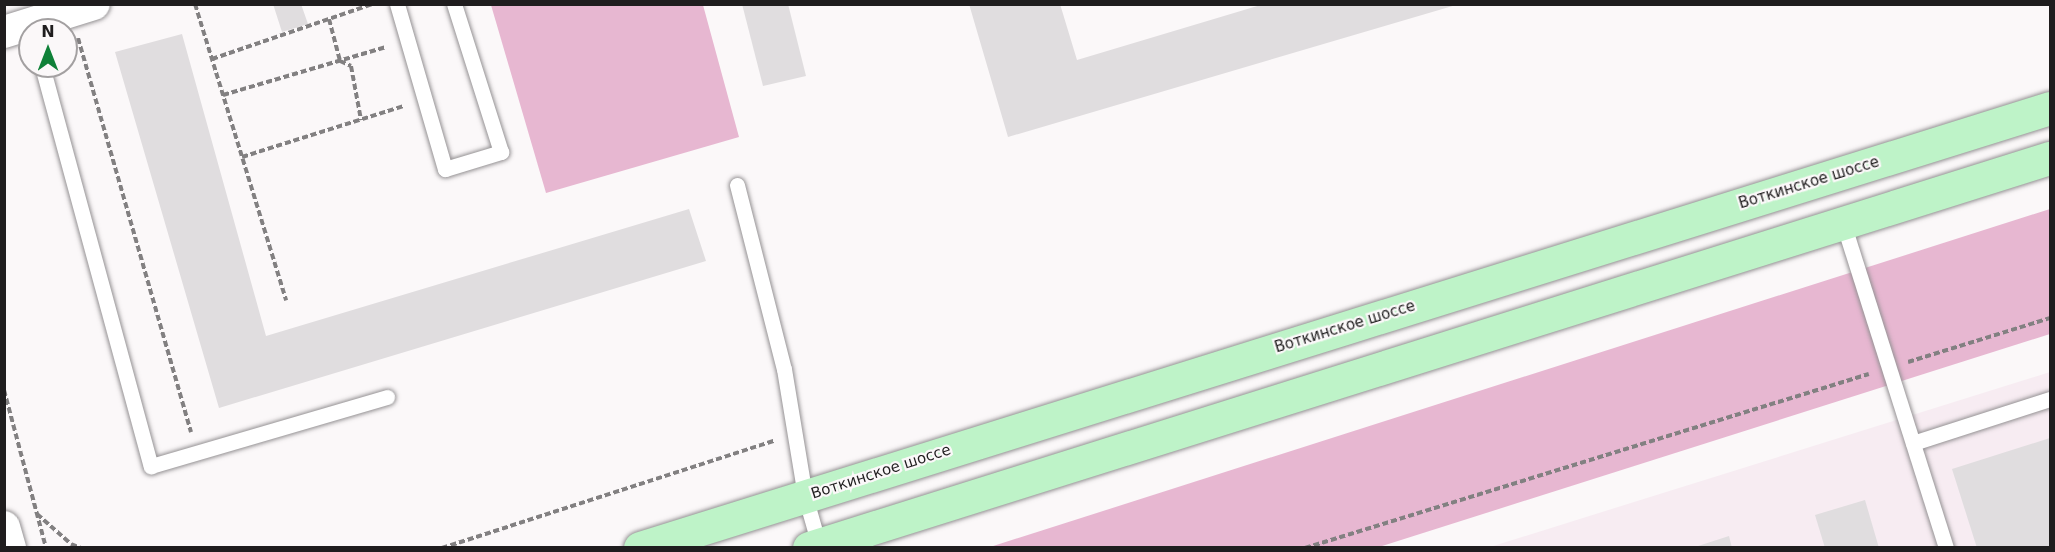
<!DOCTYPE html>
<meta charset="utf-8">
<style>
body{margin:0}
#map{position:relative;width:2055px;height:552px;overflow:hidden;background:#fbf8f9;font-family:"DejaVu Sans",sans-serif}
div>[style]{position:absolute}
.built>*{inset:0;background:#f7ecf2}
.green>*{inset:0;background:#e7b7d1}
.building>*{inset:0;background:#e0dddf}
.path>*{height:4px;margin-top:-2px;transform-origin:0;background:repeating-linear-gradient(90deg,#828081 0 6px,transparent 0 9px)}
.roads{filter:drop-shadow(0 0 2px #959294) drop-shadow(0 0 2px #959294)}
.lane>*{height:15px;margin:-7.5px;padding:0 7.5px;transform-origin:7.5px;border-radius:7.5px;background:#fff}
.street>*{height:32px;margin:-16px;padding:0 16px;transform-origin:16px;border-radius:16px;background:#fff}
.primary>*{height:33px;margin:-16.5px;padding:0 16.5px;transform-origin:16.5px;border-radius:16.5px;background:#bef3c8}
span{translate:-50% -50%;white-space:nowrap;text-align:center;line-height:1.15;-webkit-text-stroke:4.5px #fbf8f9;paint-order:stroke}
.street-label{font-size:15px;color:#1f1d1e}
.frame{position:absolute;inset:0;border:6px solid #1f1d1e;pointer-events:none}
.north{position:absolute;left:18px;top:18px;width:60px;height:60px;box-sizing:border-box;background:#fbf8f9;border:2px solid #a3a0a1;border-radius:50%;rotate:0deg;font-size:16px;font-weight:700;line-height:24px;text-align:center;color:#1f1d1e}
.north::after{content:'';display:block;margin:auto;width:21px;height:27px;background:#0f8138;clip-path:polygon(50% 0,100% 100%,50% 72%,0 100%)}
</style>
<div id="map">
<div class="built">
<div style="clip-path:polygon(2050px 372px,2050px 547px,1490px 547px)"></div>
</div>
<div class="green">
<div style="clip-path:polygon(491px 5px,703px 5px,739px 137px,546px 193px)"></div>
<div style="clip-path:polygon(2050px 209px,2050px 334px,1379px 547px,987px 548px)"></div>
</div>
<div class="building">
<div style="clip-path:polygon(273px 4px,301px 4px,308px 24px,282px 32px)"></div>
<div style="clip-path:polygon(742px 4px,788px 4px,806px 76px,763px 86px)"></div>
<div style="clip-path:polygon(969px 4px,1060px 4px,1077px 60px,1264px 4px,1456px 5px,1008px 137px)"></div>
<div style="clip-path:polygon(182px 34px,266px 336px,689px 209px,706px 261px,219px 408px,115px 52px)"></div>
<div style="clip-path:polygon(2050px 438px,2050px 548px,1977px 548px,1952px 469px)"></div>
<div style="clip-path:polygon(1865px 500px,1879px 548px,1825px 548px,1815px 515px)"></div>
<div style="clip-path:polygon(1729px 536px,1732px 548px,1695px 548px,1695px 547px)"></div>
</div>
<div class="path">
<div style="left:195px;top:4px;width:310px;rotate:72.9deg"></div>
<div style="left:329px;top:19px;width:43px;rotate:75.3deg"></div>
<div style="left:340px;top:61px;width:12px;rotate:24deg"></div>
<div style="left:351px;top:66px;width:55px;rotate:79.5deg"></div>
<div style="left:78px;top:38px;width:410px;rotate:74deg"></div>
<div style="left:212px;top:59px;width:170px;rotate:-18.9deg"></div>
<div style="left:223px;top:95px;width:170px;rotate:-16.4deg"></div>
<div style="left:242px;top:157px;width:170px;rotate:-17.5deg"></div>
<div style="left:1908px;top:362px;width:149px;rotate:-17.2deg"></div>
<div style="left:4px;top:390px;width:163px;rotate:75.1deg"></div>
<div style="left:37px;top:514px;width:45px;rotate:41.4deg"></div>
<div style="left:71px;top:544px;width:11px;rotate:22deg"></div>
<div style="left:442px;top:548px;width:349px;rotate:-17.9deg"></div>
<div style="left:1305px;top:548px;width:590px;rotate:-17.15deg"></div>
</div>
<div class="roads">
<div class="lane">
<div style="left:397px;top:4px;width:172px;rotate:73.8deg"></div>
<div style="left:445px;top:169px;width:59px;rotate:-16.9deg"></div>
<div style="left:501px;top:152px;width:155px;rotate:-107.6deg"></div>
<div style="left:42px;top:66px;width:415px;rotate:74.8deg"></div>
<div style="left:151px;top:466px;width:246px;rotate:-16.3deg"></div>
<div style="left:737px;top:185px;width:190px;rotate:75.7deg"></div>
<div style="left:784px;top:369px;width:129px;rotate:80.6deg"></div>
<div style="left:805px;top:496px;width:51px;rotate:74.1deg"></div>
<div style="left:1843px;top:223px;width:341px;rotate:72.4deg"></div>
<div style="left:1913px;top:443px;width:144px;rotate:-17.8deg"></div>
</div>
<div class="street">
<div style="left:4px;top:32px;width:94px;rotate:-17.3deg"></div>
<div style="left:4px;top:527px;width:22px;rotate:74deg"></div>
</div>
<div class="primary">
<div style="left:640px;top:548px;width:1477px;rotate:-17.33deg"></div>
<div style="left:809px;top:548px;width:1301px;rotate:-17.45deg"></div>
</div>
</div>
<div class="street-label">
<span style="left:1809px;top:183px;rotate:-17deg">Воткинское шоссе</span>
<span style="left:1345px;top:327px;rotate:-17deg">Воткинское шоссе</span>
<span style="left:881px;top:472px;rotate:-18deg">Воткинское шоссе</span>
</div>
<div class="frame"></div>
<div class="north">N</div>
</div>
